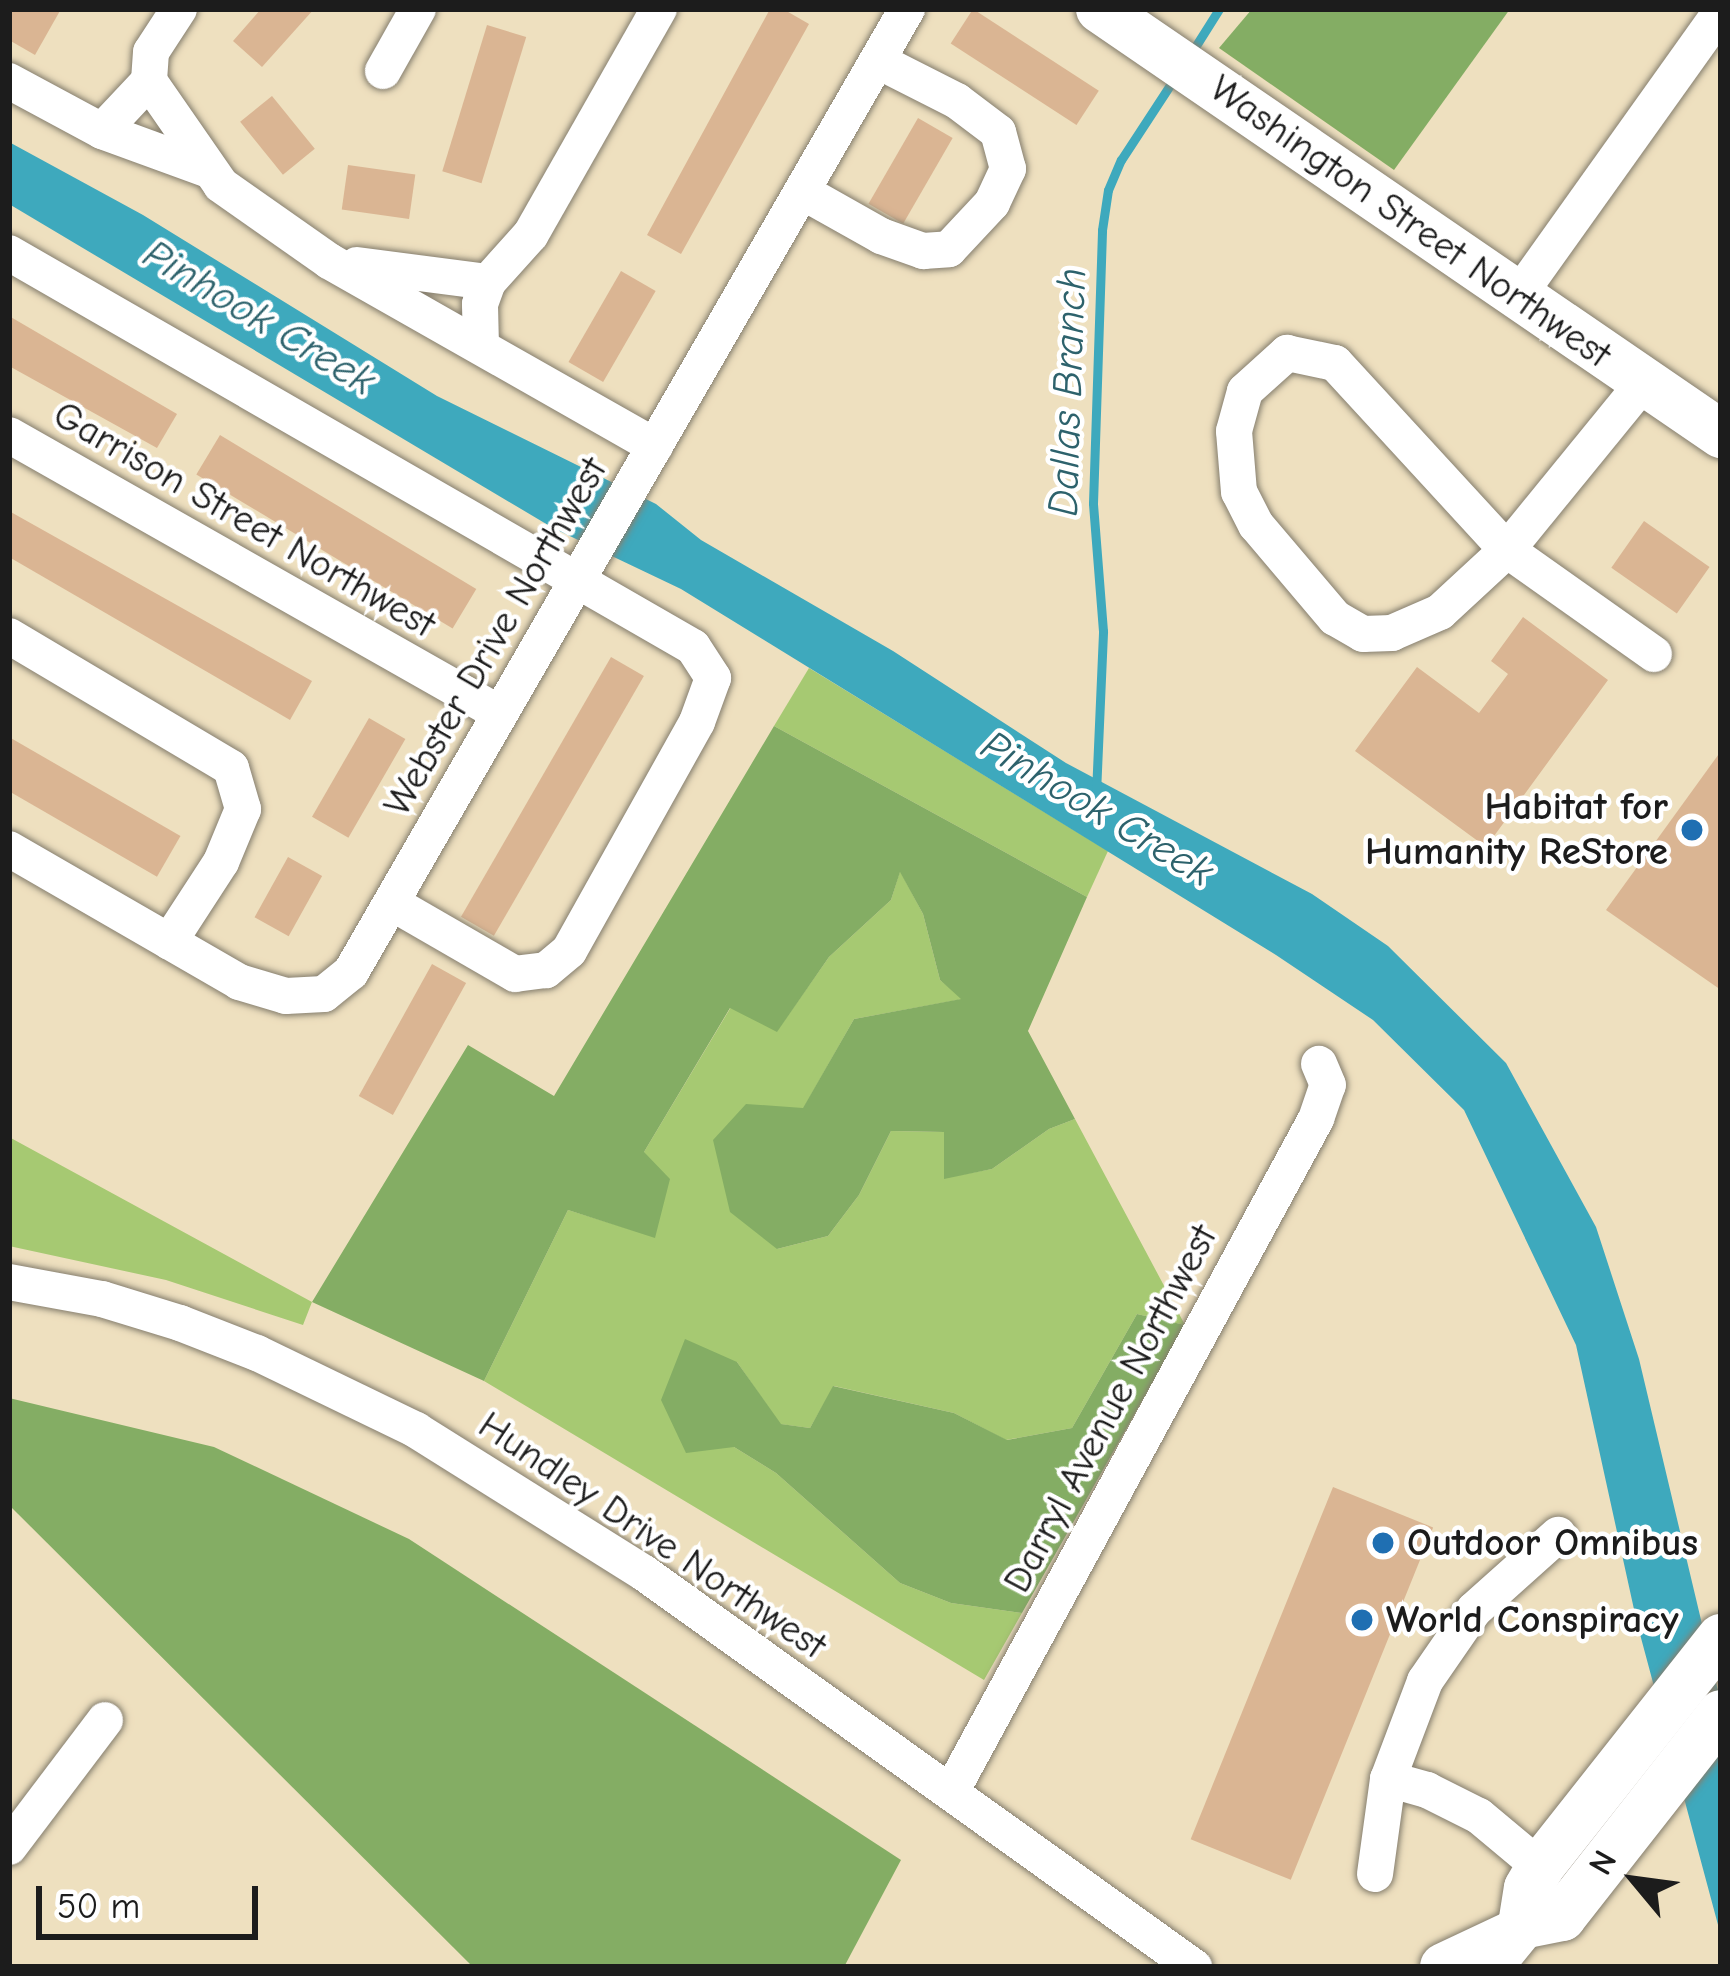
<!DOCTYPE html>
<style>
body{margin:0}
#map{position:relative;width:1730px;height:1976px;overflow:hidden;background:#eee0bf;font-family:"Comic Neue",sans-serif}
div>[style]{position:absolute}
.green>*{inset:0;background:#a6c972}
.forest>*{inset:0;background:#84ad64}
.water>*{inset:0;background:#3ea9bd}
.stream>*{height:9px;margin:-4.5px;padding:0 4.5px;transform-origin:4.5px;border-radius:4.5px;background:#3ea9bd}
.building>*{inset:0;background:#dab593;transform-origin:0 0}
.roads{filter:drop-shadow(0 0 3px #857e6e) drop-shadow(0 0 3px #857e6e)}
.minor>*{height:36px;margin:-18px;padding:0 18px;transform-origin:18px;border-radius:18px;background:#fff}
.major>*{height:48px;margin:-24px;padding:0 24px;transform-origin:24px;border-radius:24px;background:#fff}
.dots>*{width:33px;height:33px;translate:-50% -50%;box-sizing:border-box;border:6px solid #fff;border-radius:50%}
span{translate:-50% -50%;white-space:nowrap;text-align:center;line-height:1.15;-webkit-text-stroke:9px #fff;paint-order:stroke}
.street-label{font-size:39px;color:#1c1c1c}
.poi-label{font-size:39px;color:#1c1c1c;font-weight:700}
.right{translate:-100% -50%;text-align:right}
.left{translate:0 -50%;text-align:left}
.water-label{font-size:42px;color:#2d626c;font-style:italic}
.frame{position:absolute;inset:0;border:12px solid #1c1c1c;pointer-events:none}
.north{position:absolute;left:1574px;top:1820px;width:120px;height:120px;-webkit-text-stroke:9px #fff;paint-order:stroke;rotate:299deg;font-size:33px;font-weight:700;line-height:48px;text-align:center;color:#1c1c1c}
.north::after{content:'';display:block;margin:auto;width:42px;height:54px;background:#1c1c1c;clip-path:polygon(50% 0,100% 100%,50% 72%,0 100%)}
.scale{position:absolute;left:36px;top:1886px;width:222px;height:54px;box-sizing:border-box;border:6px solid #1c1c1c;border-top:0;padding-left:15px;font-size:36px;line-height:42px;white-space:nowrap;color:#1c1c1c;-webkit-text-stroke:9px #fff;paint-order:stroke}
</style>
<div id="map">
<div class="green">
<div style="clip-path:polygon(809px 668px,1108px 851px,1087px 897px,774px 726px)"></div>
<div style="clip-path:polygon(900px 871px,923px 914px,940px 980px,963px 999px,854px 1019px,803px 1109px,777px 1249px,828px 1236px,859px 1195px,891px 1131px,944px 1132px,944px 1178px,992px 1169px,1049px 1129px,1075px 1119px,1185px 1325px,1137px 1314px,1072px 1428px,1006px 1440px,954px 1413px,834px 1386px,810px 1428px,780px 1424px,737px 1362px,734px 1447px,776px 1473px,900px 1583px,951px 1603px,1022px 1613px,984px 1680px,484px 1381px,568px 1210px,655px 1237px,644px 1152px,731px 1007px,777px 1031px,829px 957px,891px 900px)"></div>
<div style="clip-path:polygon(9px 1137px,312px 1302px,303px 1325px,166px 1280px,9px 1246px)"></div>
</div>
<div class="forest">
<div style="clip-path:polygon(1252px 9px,1510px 9px,1394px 170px,1219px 48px)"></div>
<div style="clip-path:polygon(774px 726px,1087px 897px,1028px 1031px,1075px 1119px,1049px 1129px,992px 1169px,944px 1179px,944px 1132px,891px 1131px,859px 1195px,828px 1236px,777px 1249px,730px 1212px,713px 1140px,746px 1104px,803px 1108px,854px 1019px,961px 999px,940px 980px,923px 914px,900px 872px,891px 900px,829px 957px,777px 1032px,730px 1008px,644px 1152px,670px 1179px,655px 1238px,568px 1210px,484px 1381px,312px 1302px,468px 1045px,554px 1096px)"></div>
<div style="clip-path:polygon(1137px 1314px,1185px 1325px,1022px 1613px,951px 1603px,900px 1583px,776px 1473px,734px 1447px,686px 1453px,661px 1400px,685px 1339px,737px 1362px,781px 1424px,810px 1428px,833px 1386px,954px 1413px,1007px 1440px,1072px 1428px)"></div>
<div style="clip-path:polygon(9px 1398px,214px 1447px,409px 1539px,901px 1860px,844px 1967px,473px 1967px,9px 1505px)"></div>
</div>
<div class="water">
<div style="clip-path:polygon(9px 142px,143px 215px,437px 396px,656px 504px,701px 540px,893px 651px,1066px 763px,1312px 894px,1388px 946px,1506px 1063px,1596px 1227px,1639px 1359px,1721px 1704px,1721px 1936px,1637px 1623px,1576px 1345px,1464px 1110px,1373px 1020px,1276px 955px,681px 589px,553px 528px,9px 204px)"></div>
</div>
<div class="stream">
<div style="left:1190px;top:55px;width:54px;rotate:-57.8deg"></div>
<div style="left:1096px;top:793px;width:162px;rotate:-87.5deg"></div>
<div style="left:1103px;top:631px;width:128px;rotate:-94.5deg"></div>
<div style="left:1093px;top:503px;width:273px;rotate:-88.1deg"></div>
<div style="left:1102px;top:230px;width:40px;rotate:-81.5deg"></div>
<div style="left:1108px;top:190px;width:33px;rotate:-67deg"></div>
<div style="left:1121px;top:160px;width:97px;rotate:-56.8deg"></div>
</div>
<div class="building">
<div style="clip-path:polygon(9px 9px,61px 9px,35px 55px,9px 40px)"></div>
<div style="clip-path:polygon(261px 9px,314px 9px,262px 67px,233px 41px)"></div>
<div style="clip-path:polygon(770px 9px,783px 9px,809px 24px,681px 254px,647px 235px)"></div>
<div style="left:973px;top:9px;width:150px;height:41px;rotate:33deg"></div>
<div style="left:487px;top:25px;width:41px;height:153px;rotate:17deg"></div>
<div style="left:272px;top:96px;width:68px;height:41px;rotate:51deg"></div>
<div style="left:918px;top:118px;width:40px;height:99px;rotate:30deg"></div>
<div style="left:348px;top:165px;width:68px;height:45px;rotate:8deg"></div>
<div style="left:621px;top:271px;width:40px;height:105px;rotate:30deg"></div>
<div style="clip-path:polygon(9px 316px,177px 414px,157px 448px,9px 366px)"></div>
<div style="left:220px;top:435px;width:299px;height:46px;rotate:31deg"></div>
<div style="clip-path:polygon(9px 511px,312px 681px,290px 720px,9px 557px)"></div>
<div style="left:1644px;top:521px;width:80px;height:57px;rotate:35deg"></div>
<div style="clip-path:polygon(1523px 617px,1608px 680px,1486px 847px,1355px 751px,1417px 667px,1479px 713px,1508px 674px,1491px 661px)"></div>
<div style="left:611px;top:657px;width:38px;height:300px;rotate:30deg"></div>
<div style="left:369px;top:718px;width:42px;height:114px;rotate:30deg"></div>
<div style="left:9px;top:737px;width:198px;height:47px;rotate:30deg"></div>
<div style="clip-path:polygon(1721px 751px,1721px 990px,1606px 910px)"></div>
<div style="left:288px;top:857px;width:39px;height:69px;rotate:29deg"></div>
<div style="left:432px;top:964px;width:39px;height:151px;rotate:29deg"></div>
<div style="left:1333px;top:1487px;width:108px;height:380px;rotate:22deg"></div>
</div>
<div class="roads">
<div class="minor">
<div style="left:179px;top:9px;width:51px;rotate:123.1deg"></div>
<div style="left:151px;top:52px;width:29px;rotate:94deg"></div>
<div style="left:149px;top:81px;width:126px;rotate:55.3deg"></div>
<div style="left:221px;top:185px;width:132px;rotate:35.1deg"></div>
<div style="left:329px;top:261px;width:375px;rotate:29.6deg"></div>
<div style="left:383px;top:71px;width:71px;rotate:-60.6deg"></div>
<div style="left:9px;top:81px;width:106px;rotate:28.3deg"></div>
<div style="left:102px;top:131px;width:111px;rotate:20.1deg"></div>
<div style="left:102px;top:131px;width:69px;rotate:-46.8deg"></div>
<div style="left:803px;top:192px;width:90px;rotate:29.4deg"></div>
<div style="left:881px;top:236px;width:45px;rotate:19.7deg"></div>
<div style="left:923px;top:251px;width:26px;rotate:-4deg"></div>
<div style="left:949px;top:249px;width:63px;rotate:-46.9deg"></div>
<div style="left:992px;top:203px;width:38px;rotate:-65deg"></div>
<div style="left:1008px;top:169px;width:38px;rotate:-105deg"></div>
<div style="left:998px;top:132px;width:51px;rotate:-142.9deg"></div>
<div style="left:957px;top:101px;width:89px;rotate:-153.1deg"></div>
<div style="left:9px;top:253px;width:789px;rotate:29.94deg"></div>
<div style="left:693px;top:647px;width:37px;rotate:57deg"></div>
<div style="left:713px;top:678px;width:47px;rotate:110deg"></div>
<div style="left:697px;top:722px;width:262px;rotate:119.2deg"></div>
<div style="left:569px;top:951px;width:30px;rotate:140deg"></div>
<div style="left:546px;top:970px;width:31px;rotate:173deg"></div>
<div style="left:515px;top:974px;width:142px;rotate:-150deg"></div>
<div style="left:357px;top:265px;width:132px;rotate:7.4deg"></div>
<div style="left:1518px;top:296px;width:350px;rotate:-54.5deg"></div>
<div style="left:481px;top:346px;width:42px;rotate:-91.4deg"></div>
<div style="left:480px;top:304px;width:23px;rotate:-70deg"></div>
<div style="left:488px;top:282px;width:64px;rotate:-48.1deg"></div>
<div style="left:531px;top:234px;width:259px;rotate:-60.4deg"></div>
<div style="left:1643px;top:383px;width:215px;rotate:129.2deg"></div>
<div style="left:1507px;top:550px;width:91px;rotate:137.2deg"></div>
<div style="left:1440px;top:612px;width:52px;rotate:156.4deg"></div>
<div style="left:1392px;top:633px;width:29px;rotate:178deg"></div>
<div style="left:1363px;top:634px;width:32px;rotate:-150deg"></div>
<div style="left:1335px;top:618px;width:122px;rotate:-130.3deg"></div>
<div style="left:1256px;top:525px;width:37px;rotate:-117deg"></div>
<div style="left:1239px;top:492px;width:61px;rotate:-94.7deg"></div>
<div style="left:1234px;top:431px;width:41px;rotate:-74.6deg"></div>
<div style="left:1245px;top:391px;width:57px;rotate:-42.1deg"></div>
<div style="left:1287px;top:353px;width:49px;rotate:11.8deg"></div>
<div style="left:1335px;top:363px;width:254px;rotate:47.4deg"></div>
<div style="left:1507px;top:550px;width:180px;rotate:35.3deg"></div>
<div style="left:9px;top:435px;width:563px;rotate:29.57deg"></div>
<div style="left:9px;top:636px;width:258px;rotate:30.7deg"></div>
<div style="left:231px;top:768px;width:43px;rotate:73.7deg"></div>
<div style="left:243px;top:809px;width:57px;rotate:112.5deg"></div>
<div style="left:221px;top:862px;width:95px;rotate:123deg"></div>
<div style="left:9px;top:849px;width:266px;rotate:30deg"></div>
<div style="left:239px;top:982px;width:49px;rotate:16.6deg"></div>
<div style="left:286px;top:996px;width:38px;rotate:-3deg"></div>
<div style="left:324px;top:994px;width:35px;rotate:-39deg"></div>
<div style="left:351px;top:972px;width:1112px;rotate:-60deg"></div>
<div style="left:9px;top:1282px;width:95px;rotate:10.4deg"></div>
<div style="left:102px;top:1299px;width:82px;rotate:17.1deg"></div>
<div style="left:180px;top:1323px;width:83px;rotate:21.3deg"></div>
<div style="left:257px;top:1353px;width:177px;rotate:25.8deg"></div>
<div style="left:416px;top:1430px;width:269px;rotate:32.1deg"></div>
<div style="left:644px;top:1573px;width:677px;rotate:35.62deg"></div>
<div style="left:1388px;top:1779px;width:41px;rotate:15.8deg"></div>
<div style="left:1427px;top:1790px;width:58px;rotate:26.6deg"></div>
<div style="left:1479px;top:1816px;width:80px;rotate:39.9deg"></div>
<div style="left:951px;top:1792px;width:766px;rotate:-61.53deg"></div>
<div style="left:1316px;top:1119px;width:36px;rotate:-71deg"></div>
<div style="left:1328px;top:1085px;width:23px;rotate:-113deg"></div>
<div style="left:9px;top:1847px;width:159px;rotate:-52.9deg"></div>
<div style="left:1375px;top:1874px;width:96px;rotate:-82.2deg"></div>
<div style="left:1388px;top:1779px;width:105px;rotate:-69.3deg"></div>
<div style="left:1425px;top:1681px;width:86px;rotate:-55.4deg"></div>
<div style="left:1474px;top:1610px;width:113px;rotate:-41.8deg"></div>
</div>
<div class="major">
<div style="left:1100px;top:9px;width:753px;rotate:34.39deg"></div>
<div style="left:1522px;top:1925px;width:37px;rotate:-81deg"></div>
<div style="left:1528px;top:1888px;width:24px;rotate:-60deg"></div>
<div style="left:1540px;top:1867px;width:292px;rotate:-51.7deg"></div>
<div style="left:1444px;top:1967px;width:77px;rotate:-25.2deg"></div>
<div style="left:1488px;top:1967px;width:54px;rotate:-51deg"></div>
<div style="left:1522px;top:1925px;width:41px;rotate:-11.3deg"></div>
<div style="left:1562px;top:1917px;width:258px;rotate:-51.9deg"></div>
</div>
</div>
<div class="dots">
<div style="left:1692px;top:830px;background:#1f6fb2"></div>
<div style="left:1383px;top:1543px;background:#1f6fb2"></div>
<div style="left:1362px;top:1620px;background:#1f6fb2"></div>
</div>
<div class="street-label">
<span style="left:1410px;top:222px;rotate:35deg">Washington Street Northwest</span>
<span style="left:244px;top:520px;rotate:30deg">Garrison Street Northwest</span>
<span style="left:496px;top:637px;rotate:-60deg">Webster Drive Northwest</span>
<span style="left:1111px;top:1409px;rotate:-62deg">Darryl Avenue Northwest</span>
<span style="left:652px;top:1536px;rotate:34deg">Hundley Drive Northwest</span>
</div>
<div class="poi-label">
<span class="right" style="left:1668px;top:830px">Habitat for<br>Humanity ReStore</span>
<span class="left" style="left:1407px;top:1543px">Outdoor Omnibus</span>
<span class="left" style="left:1386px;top:1620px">World Conspiracy</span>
</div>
<div class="water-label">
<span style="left:259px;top:318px;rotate:31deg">Pinhook Creek</span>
<span style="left:1068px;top:392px;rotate:-88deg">Dallas Branch</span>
<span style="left:1097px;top:809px;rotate:31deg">Pinhook Creek</span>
</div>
<div class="frame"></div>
<div class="north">N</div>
<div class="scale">50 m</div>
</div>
